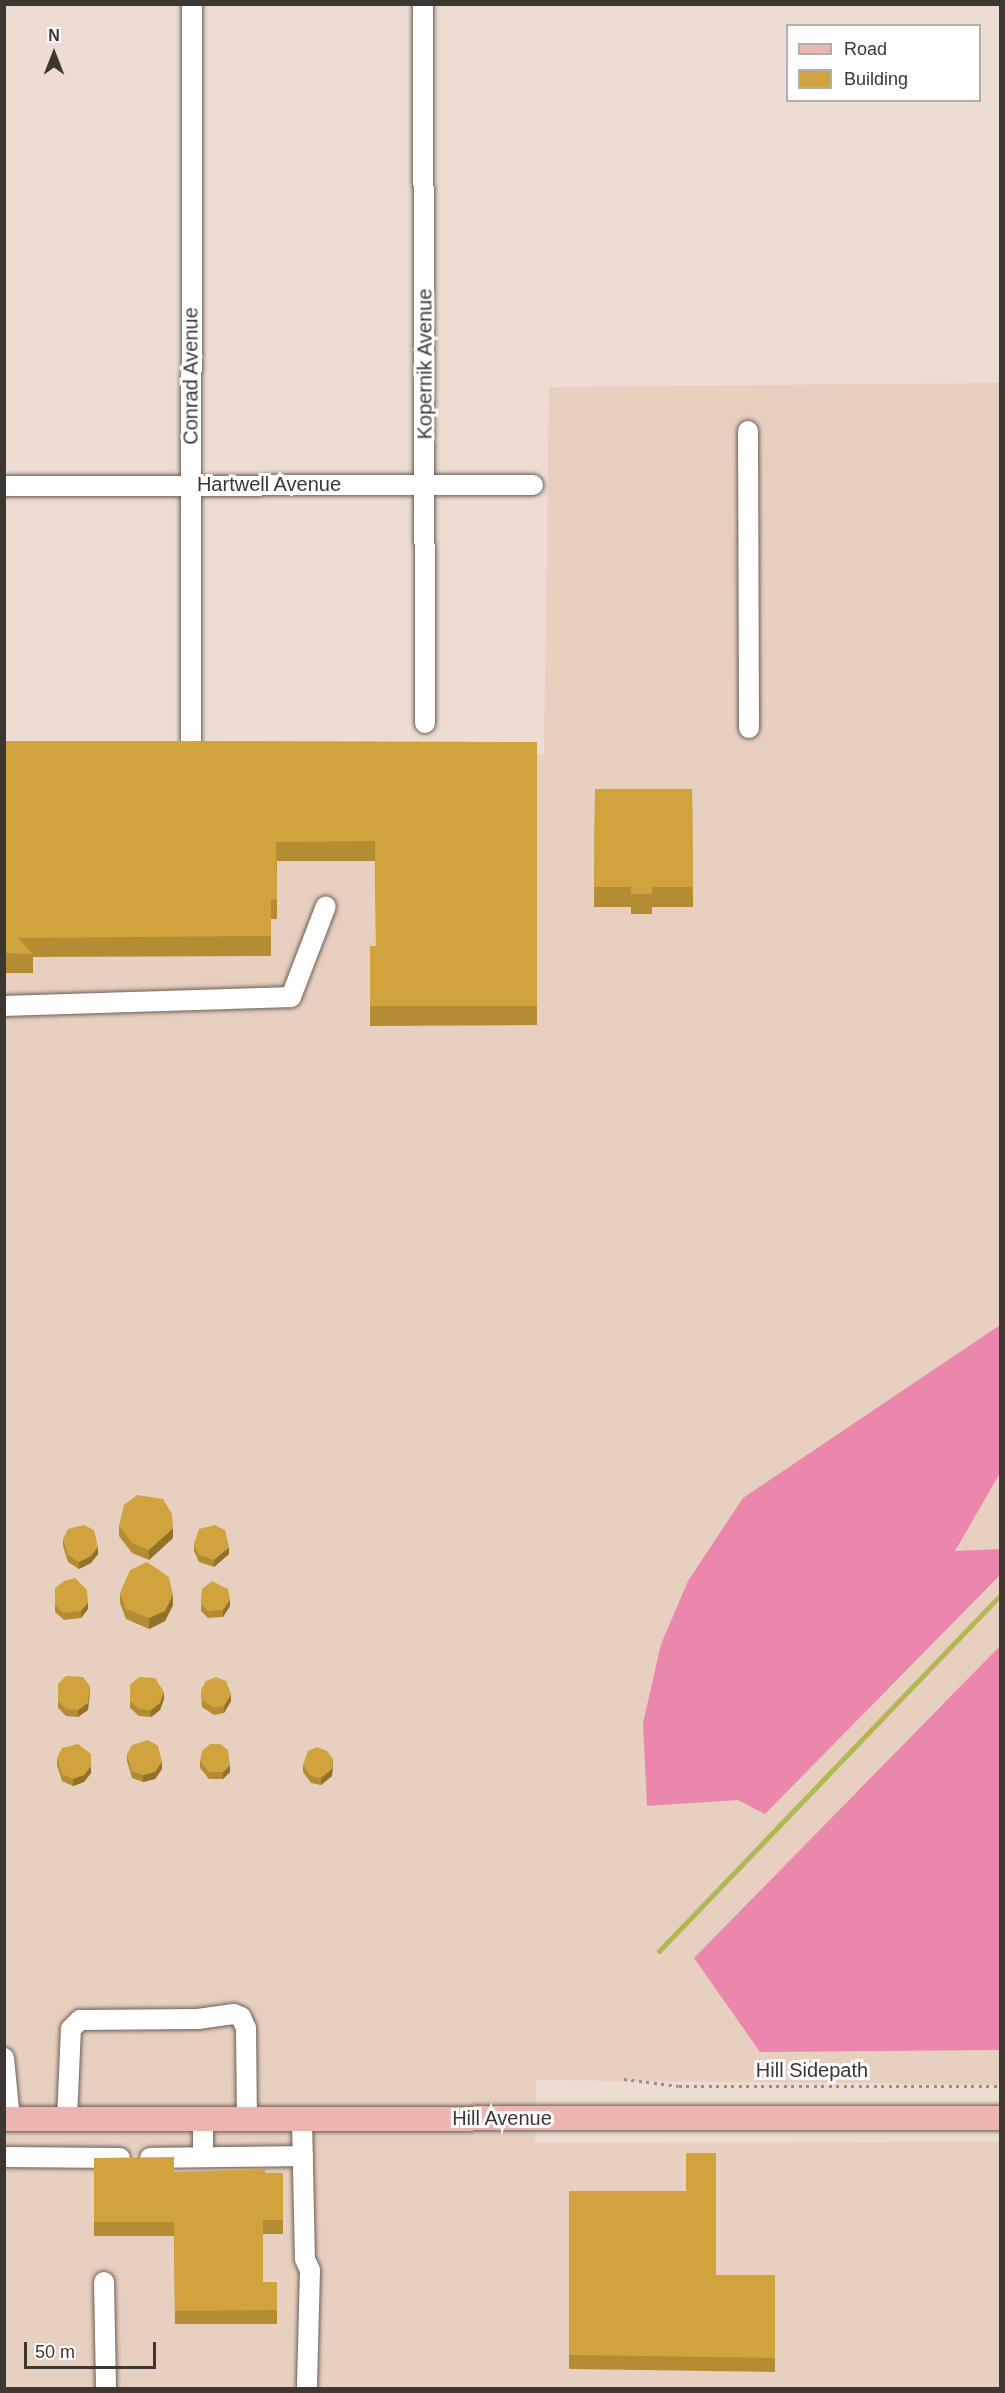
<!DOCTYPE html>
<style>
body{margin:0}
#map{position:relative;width:1005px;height:2393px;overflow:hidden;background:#eddcd1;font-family:Helvetica,sans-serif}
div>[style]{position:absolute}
.built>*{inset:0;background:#e8d0c0}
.forest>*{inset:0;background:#eb87ac}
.stream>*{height:5px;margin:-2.5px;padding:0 2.5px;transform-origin:2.5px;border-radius:2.5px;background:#b0b951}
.path>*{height:3px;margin-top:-1.5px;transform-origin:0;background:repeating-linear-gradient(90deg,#9a8e86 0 3px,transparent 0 7.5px)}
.roads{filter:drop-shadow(0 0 2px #6c5e54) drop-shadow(0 0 2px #6c5e54)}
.minor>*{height:20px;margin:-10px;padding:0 10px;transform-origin:10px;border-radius:10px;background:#fff}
.major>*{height:24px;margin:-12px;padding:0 12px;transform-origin:12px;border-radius:12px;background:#ecb5af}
.wall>*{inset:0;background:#b38c34}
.shaded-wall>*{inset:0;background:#92722b}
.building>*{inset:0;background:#d0a33d}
span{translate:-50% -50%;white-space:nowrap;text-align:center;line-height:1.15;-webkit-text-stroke:6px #fff;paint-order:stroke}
.street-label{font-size:20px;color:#3d3732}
.frame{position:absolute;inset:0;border:6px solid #3d3732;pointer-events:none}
.legend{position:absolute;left:786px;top:24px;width:195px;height:78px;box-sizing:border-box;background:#fff;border:2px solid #b1afad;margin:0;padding:8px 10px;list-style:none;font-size:18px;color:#3d3732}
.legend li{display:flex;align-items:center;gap:12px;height:30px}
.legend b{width:30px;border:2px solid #b1afad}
.north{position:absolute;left:24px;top:24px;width:60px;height:60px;-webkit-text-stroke:4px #fff;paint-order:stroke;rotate:0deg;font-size:16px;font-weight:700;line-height:24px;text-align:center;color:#3d3732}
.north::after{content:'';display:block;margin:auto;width:21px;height:27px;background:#3d3732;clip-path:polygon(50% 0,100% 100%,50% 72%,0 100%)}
.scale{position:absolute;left:24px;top:2342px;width:132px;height:27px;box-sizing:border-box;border:3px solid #3d3732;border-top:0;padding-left:8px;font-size:18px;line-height:21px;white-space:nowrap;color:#3d3732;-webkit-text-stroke:4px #fff;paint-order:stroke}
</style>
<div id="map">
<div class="built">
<div style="clip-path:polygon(1000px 383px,1000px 2085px,536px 2080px,535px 2143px,1000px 2142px,1000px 2388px,5px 2388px,4px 757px,544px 755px,549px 387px)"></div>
</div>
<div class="forest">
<div style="clip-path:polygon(1000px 1325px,1000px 1473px,955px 1551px,1000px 1549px,1000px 1575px,765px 1814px,738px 1800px,647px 1806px,643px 1723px,661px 1644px,688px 1581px,743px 1498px)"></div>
<div style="clip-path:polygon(1000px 1646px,1000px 2050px,760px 2052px,694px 1958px)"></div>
</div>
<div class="stream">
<div style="left:659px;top:1951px;width:492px;rotate:-46.2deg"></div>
</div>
<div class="path">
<div style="left:624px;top:2079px;width:55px;rotate:7.3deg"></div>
<div style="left:679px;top:2086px;width:321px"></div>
</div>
<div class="roads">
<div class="minor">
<div style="left:423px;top:4px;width:719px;rotate:89.84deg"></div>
<div style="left:748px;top:431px;width:297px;rotate:89.8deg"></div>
<div style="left:4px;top:486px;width:529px;rotate:-0.11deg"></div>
<div style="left:191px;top:747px;width:743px;rotate:-89.92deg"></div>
<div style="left:4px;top:1006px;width:287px;rotate:-1.8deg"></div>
<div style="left:291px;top:997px;width:97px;rotate:-69deg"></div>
<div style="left:4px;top:2058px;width:61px;rotate:84.4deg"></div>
<div style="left:67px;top:2119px;width:90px;rotate:-87.5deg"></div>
<div style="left:71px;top:2029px;width:13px;rotate:-45deg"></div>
<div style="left:80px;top:2020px;width:118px;rotate:-0.5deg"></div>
<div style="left:198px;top:2019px;width:36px;rotate:-8deg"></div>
<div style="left:234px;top:2014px;width:8px;rotate:23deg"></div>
<div style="left:241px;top:2017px;width:12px;rotate:66deg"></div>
<div style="left:246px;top:2028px;width:91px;rotate:89.4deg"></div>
<div style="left:302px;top:2119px;width:140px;rotate:88.8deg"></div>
<div style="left:305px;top:2259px;width:12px;rotate:66deg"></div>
<div style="left:310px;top:2270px;width:118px;rotate:91.5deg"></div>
<div style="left:4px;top:2157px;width:116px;rotate:0.5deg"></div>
<div style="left:203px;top:2157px;width:38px;rotate:-90deg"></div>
<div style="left:150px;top:2158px;width:153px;rotate:-0.7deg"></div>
<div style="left:104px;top:2282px;width:106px;rotate:88.9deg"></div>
</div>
<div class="major">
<div style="left:4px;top:2119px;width:996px;rotate:-0.06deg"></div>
</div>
</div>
<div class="wall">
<div style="clip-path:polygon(4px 741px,537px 742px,537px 1025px,370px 1026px,370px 946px,376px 946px,375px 861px,277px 861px,277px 919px,271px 919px,271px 956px,33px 957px,33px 973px,4px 973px)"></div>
<div style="clip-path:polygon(595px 789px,692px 789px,693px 907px,652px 907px,652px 914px,631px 914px,631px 907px,594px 907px)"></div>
<div style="clip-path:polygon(119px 1526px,173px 1538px,149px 1560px,132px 1553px,119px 1536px)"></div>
<div style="clip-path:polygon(63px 1539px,98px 1554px,91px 1563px,79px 1569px,68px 1562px,63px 1546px)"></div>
<div style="clip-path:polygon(194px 1544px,229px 1554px,214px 1567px,199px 1562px,194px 1551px)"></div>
<div style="clip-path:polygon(55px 1588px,88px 1609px,81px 1618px,64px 1620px,55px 1612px)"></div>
<div style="clip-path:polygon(202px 1589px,230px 1606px,223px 1617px,208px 1618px,201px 1611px)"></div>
<div style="clip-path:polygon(120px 1593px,173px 1605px,165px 1621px,149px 1629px,126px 1619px,120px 1603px)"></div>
<div style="clip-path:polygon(58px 1684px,90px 1693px,88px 1710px,78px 1717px,66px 1716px,58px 1708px)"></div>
<div style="clip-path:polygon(130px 1685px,164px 1699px,160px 1710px,151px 1717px,139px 1716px,130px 1708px)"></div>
<div style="clip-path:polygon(201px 1690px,231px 1701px,224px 1713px,214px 1715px,202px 1707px)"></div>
<div style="clip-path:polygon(127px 1754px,162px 1769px,155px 1779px,143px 1782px,132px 1778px,127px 1761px)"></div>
<div style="clip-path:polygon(57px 1758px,91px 1773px,84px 1782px,73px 1786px,62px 1781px,57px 1765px)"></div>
<div style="clip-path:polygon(200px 1761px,230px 1772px,223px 1779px,209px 1779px,200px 1768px)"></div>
<div style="clip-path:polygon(303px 1765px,333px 1766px,332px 1776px,321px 1785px,311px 1783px,303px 1772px)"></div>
<div style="clip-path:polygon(94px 2158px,174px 2172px,283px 2173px,283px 2234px,263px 2234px,263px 2282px,277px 2282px,277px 2324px,175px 2324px,174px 2236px,94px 2236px)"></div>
<div style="clip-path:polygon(569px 2191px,716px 2275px,775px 2275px,775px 2372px,569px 2369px)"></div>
</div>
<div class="shaded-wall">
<div style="clip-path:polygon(173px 1528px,173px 1538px,149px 1560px,149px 1550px)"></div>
<div style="clip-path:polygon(98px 1547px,98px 1554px,91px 1563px,79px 1569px,79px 1562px)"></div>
<div style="clip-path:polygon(229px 1547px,229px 1554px,214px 1567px,214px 1560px)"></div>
<div style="clip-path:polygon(173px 1595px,173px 1605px,165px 1621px,149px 1629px,149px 1618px)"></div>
<div style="clip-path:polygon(230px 1599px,230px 1606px,223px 1617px,223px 1610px)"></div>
<div style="clip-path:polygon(88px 1602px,88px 1609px,81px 1618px,81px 1611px)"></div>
<div style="clip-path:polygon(90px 1686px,88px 1710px,78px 1717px,78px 1710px)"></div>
<div style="clip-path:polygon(164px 1692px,164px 1699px,160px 1710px,151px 1717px,151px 1710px)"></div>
<div style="clip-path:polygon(231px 1694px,231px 1701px,224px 1713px,224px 1706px)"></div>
<div style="clip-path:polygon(333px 1759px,332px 1776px,321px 1785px,321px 1778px)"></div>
<div style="clip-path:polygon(162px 1762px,162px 1769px,155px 1779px,143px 1782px,143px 1775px)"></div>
<div style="clip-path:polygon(230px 1765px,230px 1772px,223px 1779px,223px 1772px)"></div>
<div style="clip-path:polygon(91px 1766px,91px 1773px,84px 1782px,73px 1786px,73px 1779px)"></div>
</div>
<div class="building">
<div style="clip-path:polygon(4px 741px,537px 742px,537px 1006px,370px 1006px,370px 946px,376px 946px,375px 841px,276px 842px,277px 899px,271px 900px,271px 936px,18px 938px,33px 954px,4px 953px)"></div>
<div style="clip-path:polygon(595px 789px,692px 789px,693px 887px,652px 887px,652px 894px,631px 894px,631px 887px,594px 887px)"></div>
<div style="clip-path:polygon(137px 1495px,163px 1499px,172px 1514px,173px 1528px,149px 1550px,132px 1543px,119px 1526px,124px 1505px)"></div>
<div style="clip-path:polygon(84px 1525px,94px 1530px,98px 1547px,91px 1556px,79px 1562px,68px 1555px,63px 1539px,68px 1529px)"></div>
<div style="clip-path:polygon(215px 1525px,225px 1530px,229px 1547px,214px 1560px,199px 1555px,194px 1544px,199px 1529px)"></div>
<div style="clip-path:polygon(147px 1562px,169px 1577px,173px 1595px,165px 1611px,149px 1618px,126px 1609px,120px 1593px,130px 1570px)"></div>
<div style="clip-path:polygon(75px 1578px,87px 1590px,88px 1602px,81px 1611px,64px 1613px,55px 1605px,55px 1588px,64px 1581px)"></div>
<div style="clip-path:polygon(212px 1581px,228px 1589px,230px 1599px,223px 1610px,208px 1611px,201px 1604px,202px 1589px)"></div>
<div style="clip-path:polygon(66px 1676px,83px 1677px,90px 1686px,88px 1703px,78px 1710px,66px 1709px,58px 1701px,58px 1684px)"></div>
<div style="clip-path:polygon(139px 1677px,155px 1678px,164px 1692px,160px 1703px,151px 1710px,139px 1709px,130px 1701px,130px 1685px)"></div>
<div style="clip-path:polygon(216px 1677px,226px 1681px,231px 1694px,224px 1706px,214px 1708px,202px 1700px,201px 1690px,206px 1681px)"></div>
<div style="clip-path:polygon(148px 1740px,158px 1746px,162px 1762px,155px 1772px,143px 1775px,132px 1771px,127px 1754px,132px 1745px)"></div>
<div style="clip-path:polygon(78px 1744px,91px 1754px,91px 1766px,84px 1775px,73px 1779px,62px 1774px,57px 1758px,62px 1748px)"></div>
<div style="clip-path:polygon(210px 1744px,220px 1744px,228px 1750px,230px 1765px,223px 1772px,209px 1772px,200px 1761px,202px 1751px)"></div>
<div style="clip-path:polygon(317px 1747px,327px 1751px,333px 1759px,332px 1769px,321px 1778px,311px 1776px,303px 1765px,308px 1751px)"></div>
<div style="clip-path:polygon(686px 2153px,716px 2153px,716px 2275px,775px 2275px,775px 2358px,569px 2355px,569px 2191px,686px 2191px)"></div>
<div style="clip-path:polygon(174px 2157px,174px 2172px,265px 2169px,265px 2173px,283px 2173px,283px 2220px,263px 2220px,263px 2282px,277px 2282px,277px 2310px,175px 2311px,174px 2222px,94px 2222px,94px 2158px)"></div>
</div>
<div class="street-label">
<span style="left:425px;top:364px;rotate:-90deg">Kopernik Avenue</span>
<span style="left:191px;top:376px;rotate:-90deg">Conrad Avenue</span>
<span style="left:269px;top:484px">Hartwell Avenue</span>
<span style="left:812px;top:2070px">Hill Sidepath</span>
<span style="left:502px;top:2118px">Hill Avenue</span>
</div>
<div class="frame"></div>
<ul class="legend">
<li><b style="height:8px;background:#ecb5af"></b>Road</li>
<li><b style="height:16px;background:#d0a33d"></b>Building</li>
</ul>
<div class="north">N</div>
<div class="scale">50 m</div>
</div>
